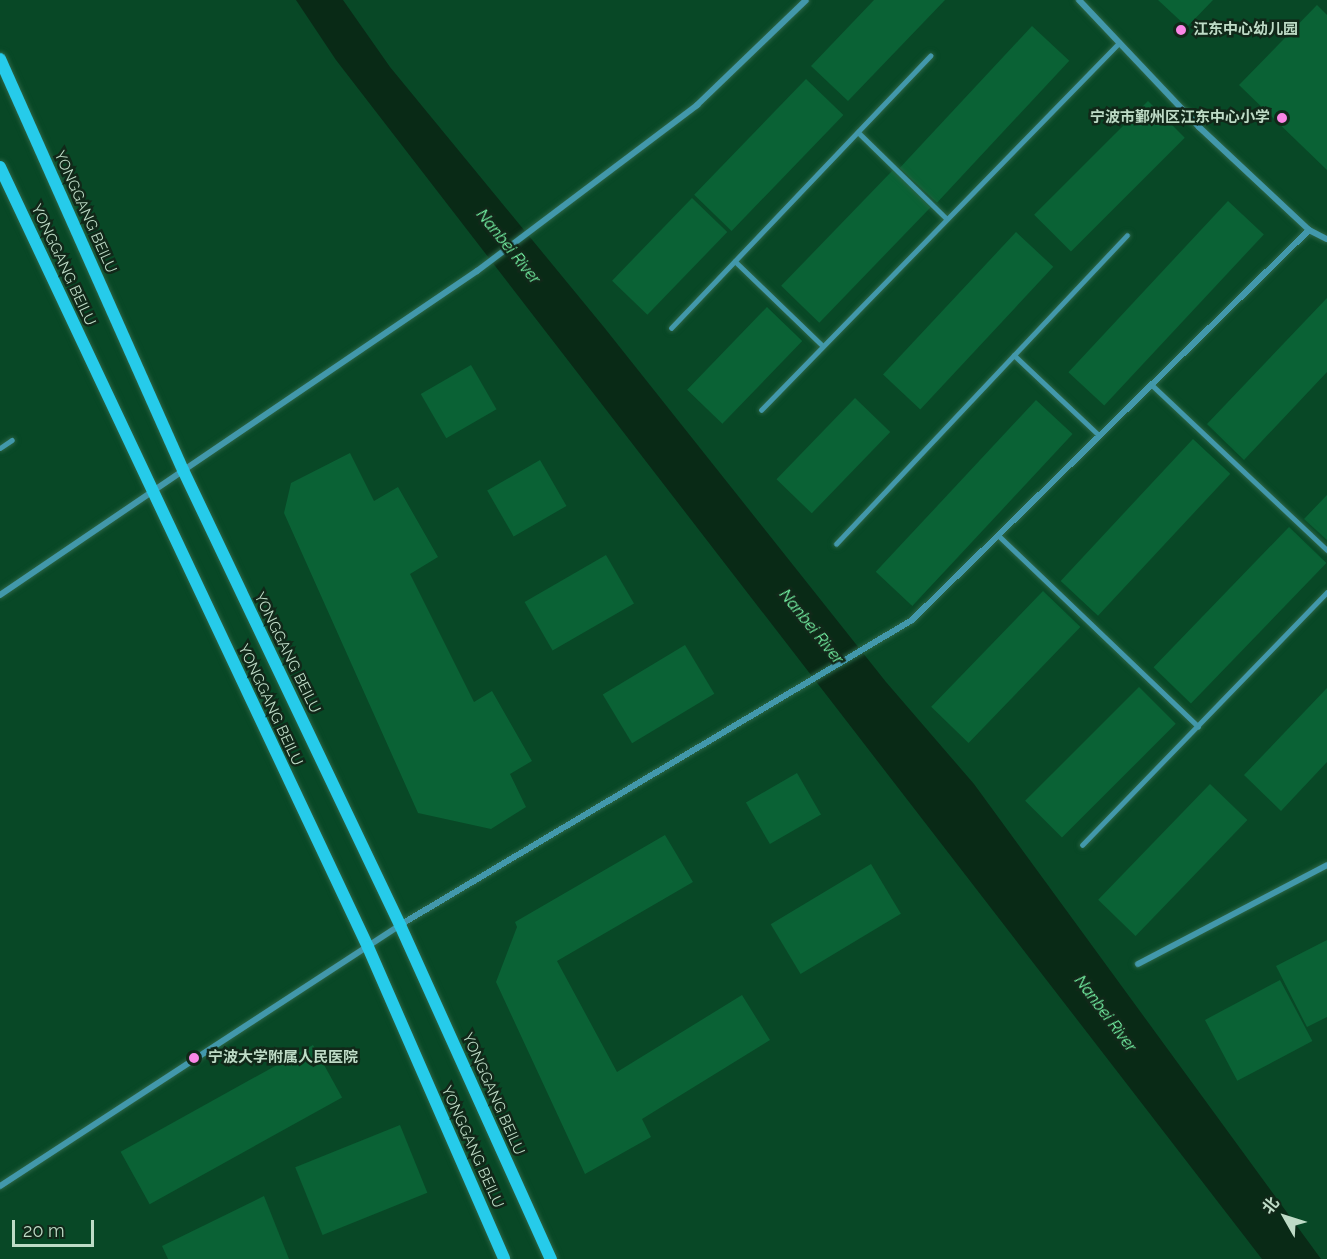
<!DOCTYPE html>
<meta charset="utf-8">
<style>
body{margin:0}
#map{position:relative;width:1327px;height:1259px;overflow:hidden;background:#084826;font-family:Raleway,"Noto Sans SC",sans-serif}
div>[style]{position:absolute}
.water>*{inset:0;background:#092a16}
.building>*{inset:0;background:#0a6235;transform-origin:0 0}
.roads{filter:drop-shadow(0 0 2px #2c6546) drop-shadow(0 0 2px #2c6546)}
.service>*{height:4.5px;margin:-2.25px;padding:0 2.25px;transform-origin:2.25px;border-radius:2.25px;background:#4298ab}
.minor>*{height:6px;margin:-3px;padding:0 3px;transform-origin:3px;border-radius:3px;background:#4298ab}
.secondary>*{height:12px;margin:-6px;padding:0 6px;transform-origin:6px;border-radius:6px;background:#26cbea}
.dots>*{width:16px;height:16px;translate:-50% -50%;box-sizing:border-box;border:3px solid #112819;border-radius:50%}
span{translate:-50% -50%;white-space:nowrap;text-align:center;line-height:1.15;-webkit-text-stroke:5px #112819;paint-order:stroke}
.poi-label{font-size:15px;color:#bedbc6;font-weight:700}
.left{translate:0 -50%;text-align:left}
.right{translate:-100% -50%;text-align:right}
.street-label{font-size:15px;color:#bedbc6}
.water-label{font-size:16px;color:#7afcab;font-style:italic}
.north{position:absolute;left:1255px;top:1187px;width:60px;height:60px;-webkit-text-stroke:4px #112819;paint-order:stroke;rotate:309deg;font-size:16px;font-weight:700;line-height:24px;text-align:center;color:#bedbc6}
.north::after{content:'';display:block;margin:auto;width:21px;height:27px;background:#bedbc6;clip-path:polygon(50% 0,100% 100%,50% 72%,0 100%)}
.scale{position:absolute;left:12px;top:1220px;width:82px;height:27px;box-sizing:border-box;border:3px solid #bedbc6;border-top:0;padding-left:8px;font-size:18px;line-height:21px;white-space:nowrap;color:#bedbc6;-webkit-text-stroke:4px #112819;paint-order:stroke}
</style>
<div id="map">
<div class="water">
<div style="clip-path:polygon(296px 0,343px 0,390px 67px,603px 326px,886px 682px,974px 784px,1321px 1259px,1262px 1259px,336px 60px)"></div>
</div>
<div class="building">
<div style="clip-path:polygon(874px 0,945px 0,848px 101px,811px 66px)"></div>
<div style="clip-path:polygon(1158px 0,1213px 0,1187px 27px)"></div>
<div style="clip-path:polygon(1317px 5px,1327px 15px,1327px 170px,1239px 85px)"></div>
<div style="left:1032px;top:26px;width:51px;height:194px;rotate:43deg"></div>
<div style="left:806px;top:79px;width:52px;height:161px;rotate:44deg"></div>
<div style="left:1148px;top:101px;width:52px;height:161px;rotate:45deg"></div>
<div style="left:893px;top:170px;width:53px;height:161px;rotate:44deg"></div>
<div style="left:692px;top:198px;width:49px;height:115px;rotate:44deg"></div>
<div style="left:1228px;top:201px;width:49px;height:234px;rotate:43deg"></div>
<div style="left:1016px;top:232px;width:51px;height:195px;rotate:43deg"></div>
<div style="clip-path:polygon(1327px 298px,1327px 372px,1244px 460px,1207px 424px)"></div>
<div style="left:767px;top:307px;width:49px;height:115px;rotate:44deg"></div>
<div style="left:471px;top:365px;width:51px;height:58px;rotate:60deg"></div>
<div style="left:855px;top:398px;width:49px;height:113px;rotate:44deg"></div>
<div style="left:1036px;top:400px;width:50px;height:235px;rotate:43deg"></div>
<div style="left:1193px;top:439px;width:51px;height:194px;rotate:43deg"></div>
<div style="clip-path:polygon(350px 453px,374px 501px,398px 487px,438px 557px,410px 574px,474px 702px,492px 691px,532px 761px,510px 774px,526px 807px,491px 829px,418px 813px,284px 513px,291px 483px)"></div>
<div style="left:540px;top:460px;width:53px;height:61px;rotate:60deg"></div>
<div style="clip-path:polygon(1327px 495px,1327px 540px,1304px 519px)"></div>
<div style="left:1289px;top:527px;width:52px;height:195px;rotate:44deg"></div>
<div style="left:606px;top:555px;width:56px;height:94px;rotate:60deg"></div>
<div style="left:1043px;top:591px;width:52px;height:161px;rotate:44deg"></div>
<div style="left:685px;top:645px;width:57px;height:96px;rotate:59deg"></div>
<div style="left:1139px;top:687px;width:52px;height:161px;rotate:45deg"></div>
<div style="clip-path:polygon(1327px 688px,1327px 762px,1281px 811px,1244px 775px)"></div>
<div style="left:797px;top:773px;width:48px;height:59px;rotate:60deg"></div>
<div style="left:1210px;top:784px;width:52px;height:161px;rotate:44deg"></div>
<div style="clip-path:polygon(665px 835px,693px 882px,557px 961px,617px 1072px,742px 995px,770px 1040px,642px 1119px,651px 1137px,585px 1174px,496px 982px,517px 927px,515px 922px)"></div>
<div style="left:871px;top:864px;width:58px;height:117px;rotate:59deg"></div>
<div style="clip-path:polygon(1327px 940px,1327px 1017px,1307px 1027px,1276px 966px)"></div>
<div style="left:1280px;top:980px;width:69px;height:85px;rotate:62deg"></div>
<div style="left:313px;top:1045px;width:60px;height:220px;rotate:61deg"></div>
<div style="left:400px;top:1125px;width:73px;height:113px;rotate:68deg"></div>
<div style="clip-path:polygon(264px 1196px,289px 1259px,168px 1259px,162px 1246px)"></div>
</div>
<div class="roads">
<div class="service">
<div style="left:858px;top:132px;width:124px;rotate:44.3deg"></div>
<div style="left:735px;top:261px;width:122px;rotate:44deg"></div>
<div style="left:671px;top:328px;width:376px;rotate:-46.4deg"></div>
<div style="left:1014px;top:355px;width:117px;rotate:43.3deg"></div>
<div style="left:1151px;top:384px;width:242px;rotate:43.3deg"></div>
<div style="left:761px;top:410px;width:513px;rotate:-45.71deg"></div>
<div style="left:0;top:448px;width:14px;rotate:-34deg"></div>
<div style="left:998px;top:535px;width:277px;rotate:43.7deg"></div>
<div style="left:836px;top:544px;width:424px;rotate:-46.7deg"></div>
<div style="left:1082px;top:845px;width:352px;rotate:-45.9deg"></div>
</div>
<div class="minor">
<div style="left:1079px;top:0;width:175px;rotate:46.6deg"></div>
<div style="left:1199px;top:127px;width:151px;rotate:43.1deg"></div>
<div style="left:1309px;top:230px;width:20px;rotate:27deg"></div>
<div style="left:0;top:595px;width:577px;rotate:-34.19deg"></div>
<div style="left:477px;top:271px;width:276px;rotate:-37deg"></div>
<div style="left:697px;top:105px;width:151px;rotate:-43.9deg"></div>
<div style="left:1138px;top:964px;width:213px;rotate:-27.6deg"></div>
<div style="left:0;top:1186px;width:478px;rotate:-33.1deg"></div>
<div style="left:400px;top:925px;width:596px;rotate:-30.78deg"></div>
<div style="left:912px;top:620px;width:557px;rotate:-44.49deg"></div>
</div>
<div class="secondary">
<div style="left:0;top:59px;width:450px;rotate:66deg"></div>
<div style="left:183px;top:470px;width:504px;rotate:64.5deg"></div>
<div style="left:400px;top:925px;width:367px;rotate:65.7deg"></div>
<div style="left:0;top:167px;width:862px;rotate:64.74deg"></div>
<div style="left:368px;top:947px;width:340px;rotate:66.4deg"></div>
</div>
</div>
<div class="dots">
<div style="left:1181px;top:30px;background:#fb87e6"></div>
<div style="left:1282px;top:118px;background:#fb87e6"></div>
<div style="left:194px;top:1058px;background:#fb87e6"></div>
</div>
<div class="poi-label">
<span class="left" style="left:1193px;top:30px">江东中心幼儿园</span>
<span class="right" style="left:1270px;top:118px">宁波市鄞州区江东中心小学</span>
<span class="left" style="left:208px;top:1058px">宁波大学附属人民医院</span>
</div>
<div class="street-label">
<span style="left:85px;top:212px;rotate:66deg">YONGGANG BEILU</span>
<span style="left:63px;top:265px;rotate:65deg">YONGGANG BEILU</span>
<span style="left:287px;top:653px;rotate:64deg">YONGGANG BEILU</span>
<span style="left:270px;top:705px;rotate:65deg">YONGGANG BEILU</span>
<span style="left:493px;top:1094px;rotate:66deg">YONGGANG BEILU</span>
<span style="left:472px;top:1147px;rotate:66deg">YONGGANG BEILU</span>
</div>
<div class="water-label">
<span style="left:508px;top:247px;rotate:51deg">Nanbei River</span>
<span style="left:811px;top:627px;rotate:51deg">Nanbei River</span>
<span style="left:1105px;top:1014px;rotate:53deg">Nanbei River</span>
</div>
<div class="north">北</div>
<div class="scale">20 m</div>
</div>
